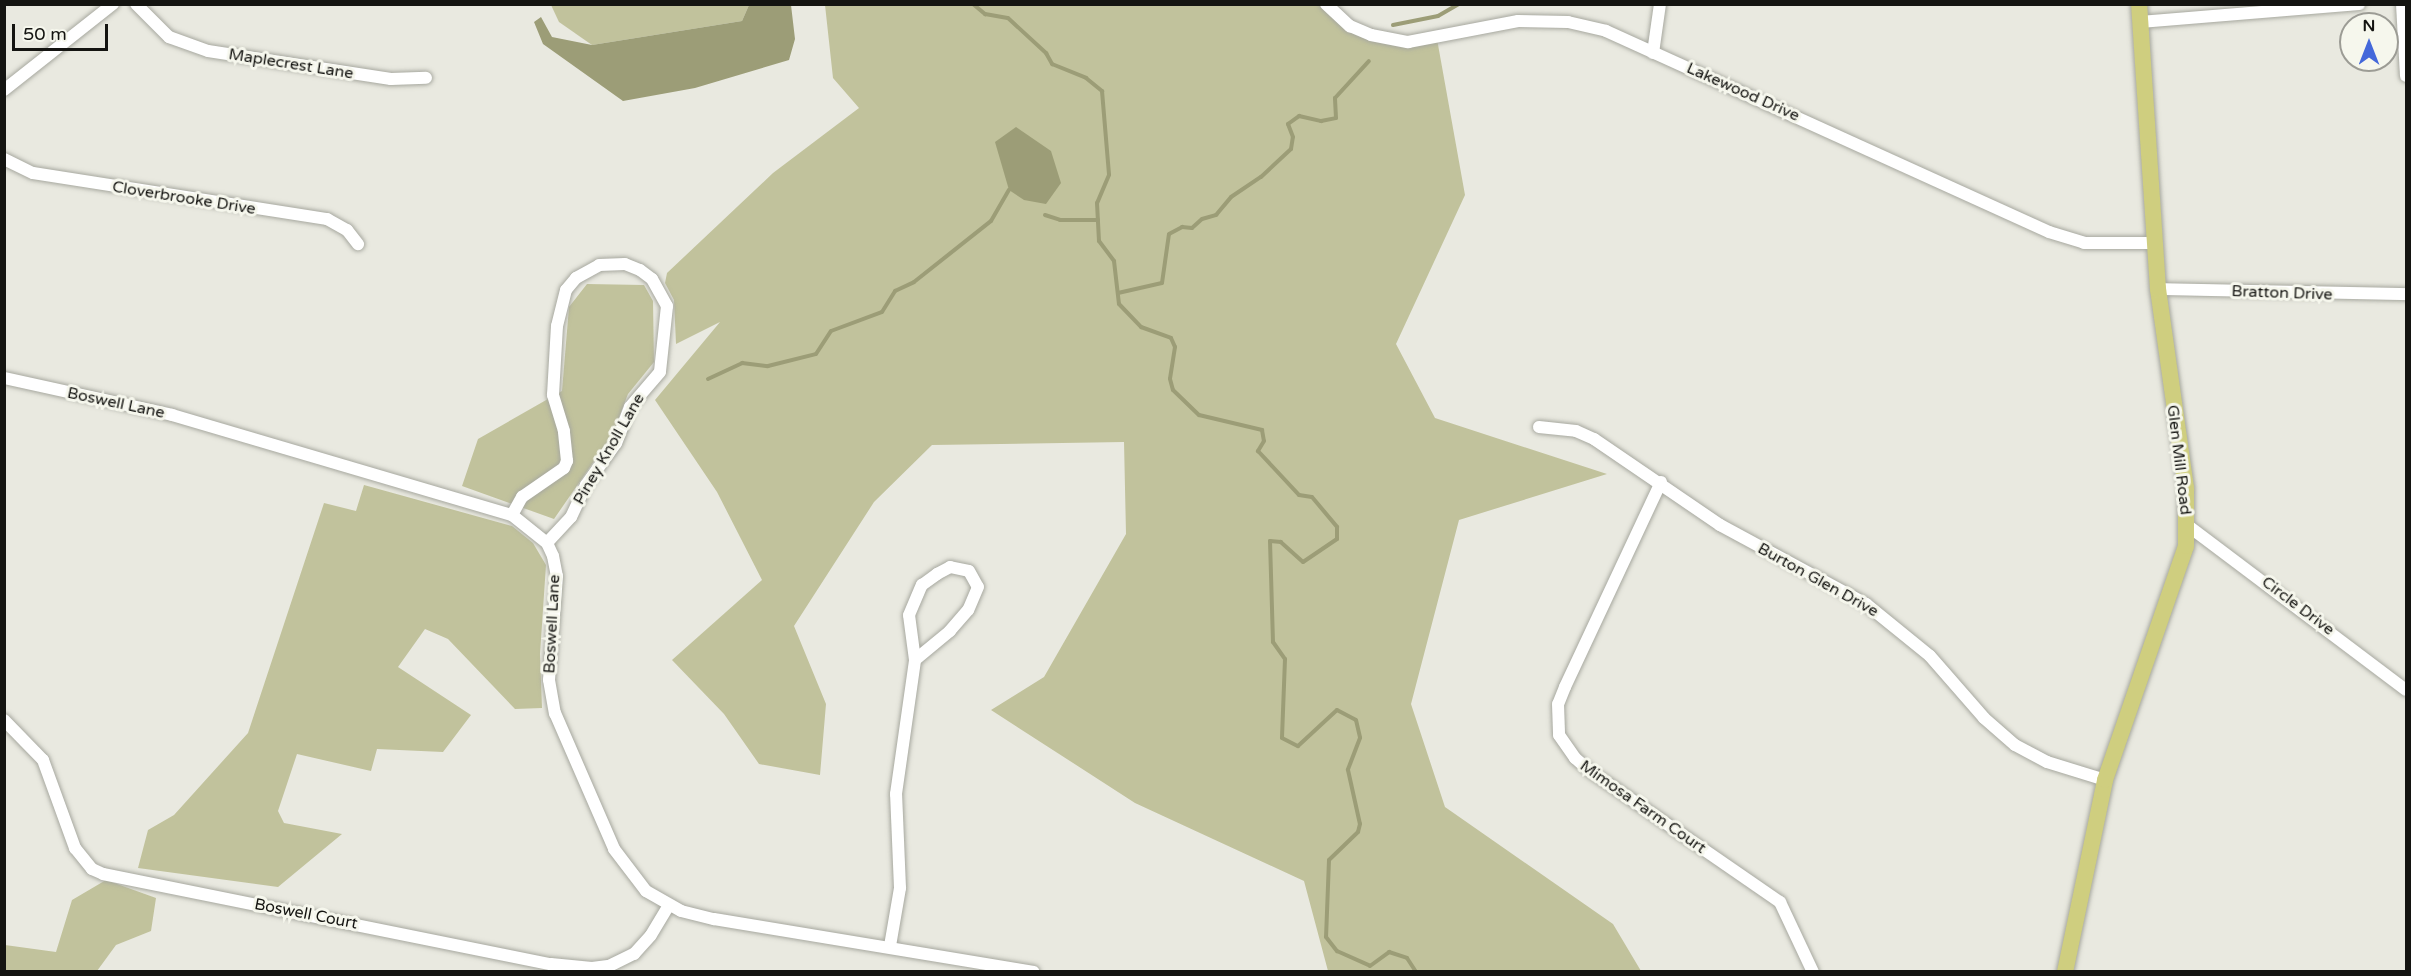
<!DOCTYPE html>
<style>
body{margin:0}
#map{position:relative;width:2411px;height:976px;overflow:hidden;background:#e9e9e0;font-family:"Varela Round",sans-serif}
div>[style]{position:absolute}
.green>*{inset:0;background:#c1c29c}
.water>*{inset:0;background:#9c9d77}
.stream>*{height:4px;margin:-2px;padding:0 2px;transform-origin:2px;border-radius:2px;background:#9c9d77}
.roads{filter:drop-shadow(0 0 2px #a7a89f) drop-shadow(0 0 2px #a7a89f)}
.minor>*{height:12px;margin:-6px;padding:0 6px;transform-origin:6px;border-radius:6px;background:#fff}
.major>*{height:16px;margin:-8px;padding:0 8px;transform-origin:8px;border-radius:8px;background:#cfce7f}
span{translate:-50% -50%;white-space:nowrap;text-align:center;line-height:1.15;-webkit-text-stroke:6px #f6f7ed;paint-order:stroke}
.street-label{font-size:16px;color:#141411}
.frame{position:absolute;inset:0;border:6px solid #141411;pointer-events:none}
.north{position:absolute;left:2339px;top:12px;width:60px;height:60px;box-sizing:border-box;background:#f6f7ed;border:2px solid #9c9c95;border-radius:50%;rotate:0deg;font-size:16px;font-weight:700;line-height:24px;text-align:center;color:#141411}
.north::after{content:'';display:block;margin:auto;width:21px;height:27px;background:#4468da;clip-path:polygon(50% 0,100% 100%,50% 72%,0 100%)}
.scale{position:absolute;left:12px;top:24px;width:96px;height:27px;box-sizing:border-box;border:3px solid #141411;border-top:0;padding-left:8px;font-size:18px;line-height:21px;white-space:nowrap;color:#141411;-webkit-text-stroke:4px #f6f7ed;paint-order:stroke}
</style>
<div id="map">
<div class="green">
<div style="clip-path:polygon(551px 5px,749px 5px,742px 21px,592px 45px,559px 22px)"></div>
<div style="clip-path:polygon(825px 5px,1326px 5px,1371px 35px,1437px 39px,1465px 195px,1396px 344px,1435px 418px,1607px 474px,1459px 520px,1411px 704px,1445px 807px,1613px 924px,1641px 971px,1328px 971px,1304px 881px,1135px 803px,991px 710px,1044px 677px,1126px 534px,1124px 442px,932px 445px,874px 502px,794px 626px,826px 704px,820px 775px,759px 764px,724px 714px,672px 660px,762px 580px,717px 492px,655px 400px,720px 322px,676px 344px,674px 300px,665px 283px,667px 273px,773px 173px,859px 108px,833px 78px)"></div>
<div style="clip-path:polygon(587px 284px,644px 285px,653px 301px,654px 362px,628px 394px,612px 435px,554px 519px,462px 486px,478px 439px,562px 391px,569px 307px)"></div>
<div style="clip-path:polygon(364px 485px,512px 526px,533px 543px,546px 565px,540px 654px,542px 708px,515px 709px,448px 639px,425px 629px,398px 667px,471px 715px,443px 752px,377px 749px,371px 771px,297px 754px,278px 811px,284px 823px,342px 834px,278px 887px,138px 868px,148px 830px,174px 815px,248px 733px,324px 503px,356px 511px)"></div>
<div style="clip-path:polygon(106px 880px,156px 898px,151px 931px,116px 945px,97px 971px,5px 972px,5px 945px,56px 952px,72px 900px)"></div>
</div>
<div class="water">
<div style="clip-path:polygon(749px 5px,791px 5px,795px 39px,789px 60px,695px 88px,623px 101px,543px 44px,534px 22px,541px 17px,552px 37px,592px 45px,742px 21px)"></div>
<div style="clip-path:polygon(1016px 127px,1051px 151px,1061px 183px,1046px 204px,1024px 200px,1009px 190px,995px 142px)"></div>
</div>
<div class="stream">
<div style="left:973px;top:4px;width:16px;rotate:40deg"></div>
<div style="left:985px;top:14px;width:23px;rotate:10deg"></div>
<div style="left:1008px;top:18px;width:52px;rotate:42.6deg"></div>
<div style="left:1046px;top:53px;width:13px;rotate:61deg"></div>
<div style="left:1052px;top:64px;width:37px;rotate:22deg"></div>
<div style="left:1086px;top:78px;width:21px;rotate:39deg"></div>
<div style="left:1102px;top:91px;width:84px;rotate:85.2deg"></div>
<div style="left:1109px;top:175px;width:30px;rotate:113deg"></div>
<div style="left:1097px;top:203px;width:38px;rotate:87deg"></div>
<div style="left:1099px;top:241px;width:25px;rotate:53deg"></div>
<div style="left:1114px;top:261px;width:43px;rotate:83.4deg"></div>
<div style="left:1119px;top:304px;width:32px;rotate:46deg"></div>
<div style="left:1141px;top:327px;width:32px;rotate:20deg"></div>
<div style="left:1171px;top:338px;width:10px;rotate:66deg"></div>
<div style="left:1175px;top:347px;width:32px;rotate:99deg"></div>
<div style="left:1170px;top:379px;width:11px;rotate:75deg"></div>
<div style="left:1173px;top:390px;width:36px;rotate:44deg"></div>
<div style="left:1199px;top:415px;width:65px;rotate:13.4deg"></div>
<div style="left:1262px;top:430px;width:11px;rotate:80deg"></div>
<div style="left:1264px;top:441px;width:12px;rotate:121deg"></div>
<div style="left:1258px;top:451px;width:60px;rotate:47deg"></div>
<div style="left:1299px;top:495px;width:13px;rotate:9deg"></div>
<div style="left:1312px;top:497px;width:39px;rotate:50deg"></div>
<div style="left:1337px;top:527px;width:12px;rotate:90deg"></div>
<div style="left:1337px;top:539px;width:41px;rotate:145.9deg"></div>
<div style="left:1303px;top:562px;width:30px;rotate:-138deg"></div>
<div style="left:1281px;top:542px;width:11px;rotate:-175deg"></div>
<div style="left:1270px;top:541px;width:101px;rotate:88.3deg"></div>
<div style="left:1273px;top:642px;width:21px;rotate:55deg"></div>
<div style="left:1285px;top:659px;width:79px;rotate:92.2deg"></div>
<div style="left:1282px;top:738px;width:18px;rotate:27deg"></div>
<div style="left:1298px;top:746px;width:53px;rotate:-42.7deg"></div>
<div style="left:1337px;top:710px;width:21px;rotate:28deg"></div>
<div style="left:1356px;top:720px;width:18px;rotate:77deg"></div>
<div style="left:1360px;top:738px;width:34px;rotate:111deg"></div>
<div style="left:1348px;top:770px;width:55px;rotate:77.5deg"></div>
<div style="left:1360px;top:824px;width:8px;rotate:104deg"></div>
<div style="left:1358px;top:832px;width:40px;rotate:136deg"></div>
<div style="left:1329px;top:860px;width:77px;rotate:92.2deg"></div>
<div style="left:1326px;top:937px;width:18px;rotate:52deg"></div>
<div style="left:1337px;top:951px;width:36px;rotate:24deg"></div>
<div style="left:1370px;top:966px;width:24px;rotate:-36deg"></div>
<div style="left:1389px;top:952px;width:19px;rotate:18deg"></div>
<div style="left:1407px;top:958px;width:17px;rotate:57deg"></div>
<div style="left:1393px;top:25px;width:46px;rotate:-11.3deg"></div>
<div style="left:1438px;top:16px;width:24px;rotate:-30deg"></div>
<div style="left:1045px;top:215px;width:16px;rotate:18deg"></div>
<div style="left:1060px;top:220px;width:38px"></div>
<div style="left:1118px;top:293px;width:45px;rotate:-12.8deg"></div>
<div style="left:1162px;top:283px;width:49px;rotate:-81.9deg"></div>
<div style="left:1169px;top:234px;width:15px;rotate:-28deg"></div>
<div style="left:1182px;top:227px;width:10px;rotate:6deg"></div>
<div style="left:1192px;top:228px;width:13px;rotate:-42deg"></div>
<div style="left:1202px;top:219px;width:15px;rotate:-16deg"></div>
<div style="left:1216px;top:215px;width:23px;rotate:-50deg"></div>
<div style="left:1231px;top:197px;width:36px;rotate:-34deg"></div>
<div style="left:1261px;top:177px;width:41px;rotate:-43deg"></div>
<div style="left:1291px;top:149px;width:12px;rotate:-81deg"></div>
<div style="left:1293px;top:137px;width:14px;rotate:-111deg"></div>
<div style="left:1288px;top:124px;width:14px;rotate:-36deg"></div>
<div style="left:1299px;top:116px;width:23px;rotate:13deg"></div>
<div style="left:1321px;top:121px;width:15px;rotate:-11deg"></div>
<div style="left:1336px;top:118px;width:20px;rotate:-93deg"></div>
<div style="left:1335px;top:98px;width:50px;rotate:-47.4deg"></div>
<div style="left:708px;top:379px;width:38px;rotate:-25deg"></div>
<div style="left:742px;top:363px;width:26px;rotate:7deg"></div>
<div style="left:768px;top:366px;width:49px;rotate:-14deg"></div>
<div style="left:816px;top:354px;width:27px;rotate:-57deg"></div>
<div style="left:831px;top:331px;width:54px;rotate:-20.4deg"></div>
<div style="left:882px;top:312px;width:25px;rotate:-58deg"></div>
<div style="left:895px;top:291px;width:21px;rotate:-25deg"></div>
<div style="left:914px;top:282px;width:98px;rotate:-38.4deg"></div>
<div style="left:991px;top:221px;width:36px;rotate:-60deg"></div>
</div>
<div class="roads">
<div class="minor">
<div style="left:136px;top:4px;width:47px;rotate:45deg"></div>
<div style="left:169px;top:37px;width:41px;rotate:19.7deg"></div>
<div style="left:208px;top:51px;width:185px;rotate:8.7deg"></div>
<div style="left:391px;top:79px;width:35px;rotate:-2deg"></div>
<div style="left:1326px;top:4px;width:33px;rotate:43deg"></div>
<div style="left:1350px;top:26px;width:23px;rotate:23deg"></div>
<div style="left:1371px;top:35px;width:38px;rotate:11deg"></div>
<div style="left:1408px;top:42px;width:112px;rotate:-10.8deg"></div>
<div style="left:1518px;top:21px;width:50px;rotate:1.1deg"></div>
<div style="left:1568px;top:22px;width:39px;rotate:13deg"></div>
<div style="left:1606px;top:31px;width:486px;rotate:24.4deg"></div>
<div style="left:2049px;top:232px;width:37px;rotate:17deg"></div>
<div style="left:2084px;top:243px;width:71px"></div>
<div style="left:2402px;top:4px;width:72px;rotate:86.8deg"></div>
<div style="left:2140px;top:22px;width:220px;rotate:-4.7deg"></div>
<div style="left:1653px;top:53px;width:49px;rotate:-81.9deg"></div>
<div style="left:4px;top:90px;width:139px;rotate:-38.3deg"></div>
<div style="left:4px;top:159px;width:32px;rotate:26deg"></div>
<div style="left:33px;top:173px;width:298px;rotate:8.9deg"></div>
<div style="left:327px;top:219px;width:23px;rotate:29deg"></div>
<div style="left:347px;top:230px;width:18px;rotate:52deg"></div>
<div style="left:2158px;top:289px;width:248px;rotate:1.2deg"></div>
<div style="left:4px;top:378px;width:172px;rotate:12.4deg"></div>
<div style="left:172px;top:415px;width:354px;rotate:16.4deg"></div>
<div style="left:512px;top:515px;width:45px;rotate:38.7deg"></div>
<div style="left:547px;top:543px;width:14px;rotate:65deg"></div>
<div style="left:553px;top:556px;width:20px;rotate:79deg"></div>
<div style="left:557px;top:576px;width:104px;rotate:94.4deg"></div>
<div style="left:549px;top:680px;width:34px;rotate:80deg"></div>
<div style="left:555px;top:713px;width:148px;rotate:66.5deg"></div>
<div style="left:614px;top:849px;width:53px;rotate:52.7deg"></div>
<div style="left:646px;top:891px;width:40px;rotate:29.7deg"></div>
<div style="left:681px;top:911px;width:34px;rotate:14deg"></div>
<div style="left:714px;top:919px;width:324px;rotate:9.4deg"></div>
<div style="left:1539px;top:427px;width:37px;rotate:6deg"></div>
<div style="left:1576px;top:431px;width:20px;rotate:24deg"></div>
<div style="left:1594px;top:439px;width:153px;rotate:34.3deg"></div>
<div style="left:1720px;top:525px;width:166px;rotate:28.4deg"></div>
<div style="left:1866px;top:604px;width:82px;rotate:39.1deg"></div>
<div style="left:1930px;top:656px;width:82px;rotate:48.9deg"></div>
<div style="left:1984px;top:718px;width:41px;rotate:41.1deg"></div>
<div style="left:2015px;top:745px;width:36px;rotate:28deg"></div>
<div style="left:2047px;top:762px;width:61px;rotate:17.2deg"></div>
<div style="left:1661px;top:482px;width:226px;rotate:115.1deg"></div>
<div style="left:1565px;top:687px;width:18px;rotate:112deg"></div>
<div style="left:1558px;top:704px;width:31px;rotate:88deg"></div>
<div style="left:1559px;top:735px;width:28px;rotate:55deg"></div>
<div style="left:1575px;top:758px;width:20px;rotate:41deg"></div>
<div style="left:1590px;top:771px;width:231px;rotate:34.6deg"></div>
<div style="left:1780px;top:902px;width:77px;rotate:64.8deg"></div>
<div style="left:512px;top:515px;width:21px;rotate:-61deg"></div>
<div style="left:522px;top:497px;width:51px;rotate:-34.6deg"></div>
<div style="left:564px;top:468px;width:8px;rotate:-67deg"></div>
<div style="left:567px;top:461px;width:30px;rotate:-96deg"></div>
<div style="left:564px;top:431px;width:38px;rotate:-107deg"></div>
<div style="left:553px;top:395px;width:69px;rotate:-86.7deg"></div>
<div style="left:557px;top:326px;width:37px;rotate:-76deg"></div>
<div style="left:566px;top:290px;width:16px;rotate:-50deg"></div>
<div style="left:576px;top:278px;width:26px;rotate:-29deg"></div>
<div style="left:599px;top:265px;width:26px;rotate:-2deg"></div>
<div style="left:625px;top:264px;width:16px;rotate:22deg"></div>
<div style="left:640px;top:270px;width:15px;rotate:37deg"></div>
<div style="left:652px;top:279px;width:31px;rotate:61deg"></div>
<div style="left:667px;top:306px;width:66px;rotate:96.1deg"></div>
<div style="left:660px;top:372px;width:46px;rotate:130.6deg"></div>
<div style="left:630px;top:407px;width:39px;rotate:111deg"></div>
<div style="left:616px;top:443px;width:52px;rotate:125.5deg"></div>
<div style="left:586px;top:485px;width:35px;rotate:115deg"></div>
<div style="left:571px;top:517px;width:35px;rotate:133deg"></div>
<div style="left:2187px;top:525px;width:274px;rotate:37deg"></div>
<div style="left:4px;top:720px;width:56px;rotate:45.7deg"></div>
<div style="left:43px;top:760px;width:94px;rotate:70deg"></div>
<div style="left:75px;top:848px;width:27px;rotate:51deg"></div>
<div style="left:92px;top:869px;width:12px;rotate:24deg"></div>
<div style="left:103px;top:874px;width:457px;rotate:11.4deg"></div>
<div style="left:551px;top:964px;width:41px;rotate:5.6deg"></div>
<div style="left:592px;top:968px;width:17px;rotate:-7deg"></div>
<div style="left:609px;top:966px;width:28px;rotate:-26deg"></div>
<div style="left:634px;top:954px;width:25px;rotate:-48deg"></div>
<div style="left:651px;top:935px;width:35px;rotate:-59deg"></div>
<div style="left:890px;top:946px;width:59px;rotate:-80.2deg"></div>
<div style="left:900px;top:888px;width:94px;rotate:-92.4deg"></div>
<div style="left:896px;top:794px;width:135px;rotate:-81.9deg"></div>
<div style="left:915px;top:660px;width:45px;rotate:-97.6deg"></div>
<div style="left:909px;top:615px;width:33px;rotate:-67deg"></div>
<div style="left:922px;top:585px;width:19px;rotate:-36deg"></div>
<div style="left:937px;top:574px;width:15px;rotate:-28deg"></div>
<div style="left:950px;top:567px;width:19px;rotate:12deg"></div>
<div style="left:969px;top:571px;width:18px;rotate:61deg"></div>
<div style="left:978px;top:587px;width:25px;rotate:113deg"></div>
<div style="left:968px;top:610px;width:28px;rotate:131deg"></div>
<div style="left:950px;top:631px;width:45px;rotate:140.4deg"></div>
</div>
<div class="major">
<div style="left:2065px;top:972px;width:196px;rotate:-78.2deg"></div>
<div style="left:2105px;top:780px;width:248px;rotate:-70.9deg"></div>
<div style="left:2186px;top:546px;width:58px;rotate:-90deg"></div>
<div style="left:2186px;top:488px;width:201px;rotate:-98deg"></div>
<div style="left:2158px;top:289px;width:286px;rotate:-93.8deg"></div>
</div>
</div>
<div class="street-label">
<span style="left:291px;top:64px;rotate:9deg">Maplecrest Lane</span>
<span style="left:1743px;top:92px;rotate:24deg">Lakewood Drive</span>
<span style="left:184px;top:198px;rotate:9deg">Cloverbrooke Drive</span>
<span style="left:2282px;top:293px;rotate:2deg">Bratton Drive</span>
<span style="left:116px;top:403px;rotate:12deg">Boswell Lane</span>
<span style="left:609px;top:449px;rotate:-60deg">Piney Knoll Lane</span>
<span style="left:2179px;top:460px;rotate:83deg">Glen Mill Road</span>
<span style="left:1818px;top:580px;rotate:29deg">Burton Glen Drive</span>
<span style="left:2298px;top:606px;rotate:37deg">Circle Drive</span>
<span style="left:552px;top:624px;rotate:-87deg">Boswell Lane</span>
<span style="left:1643px;top:807px;rotate:35deg">Mimosa Farm Court</span>
<span style="left:306px;top:914px;rotate:11deg">Boswell Court</span>
</div>
<div class="frame"></div>
<div class="north">N</div>
<div class="scale">50 m</div>
</div>
